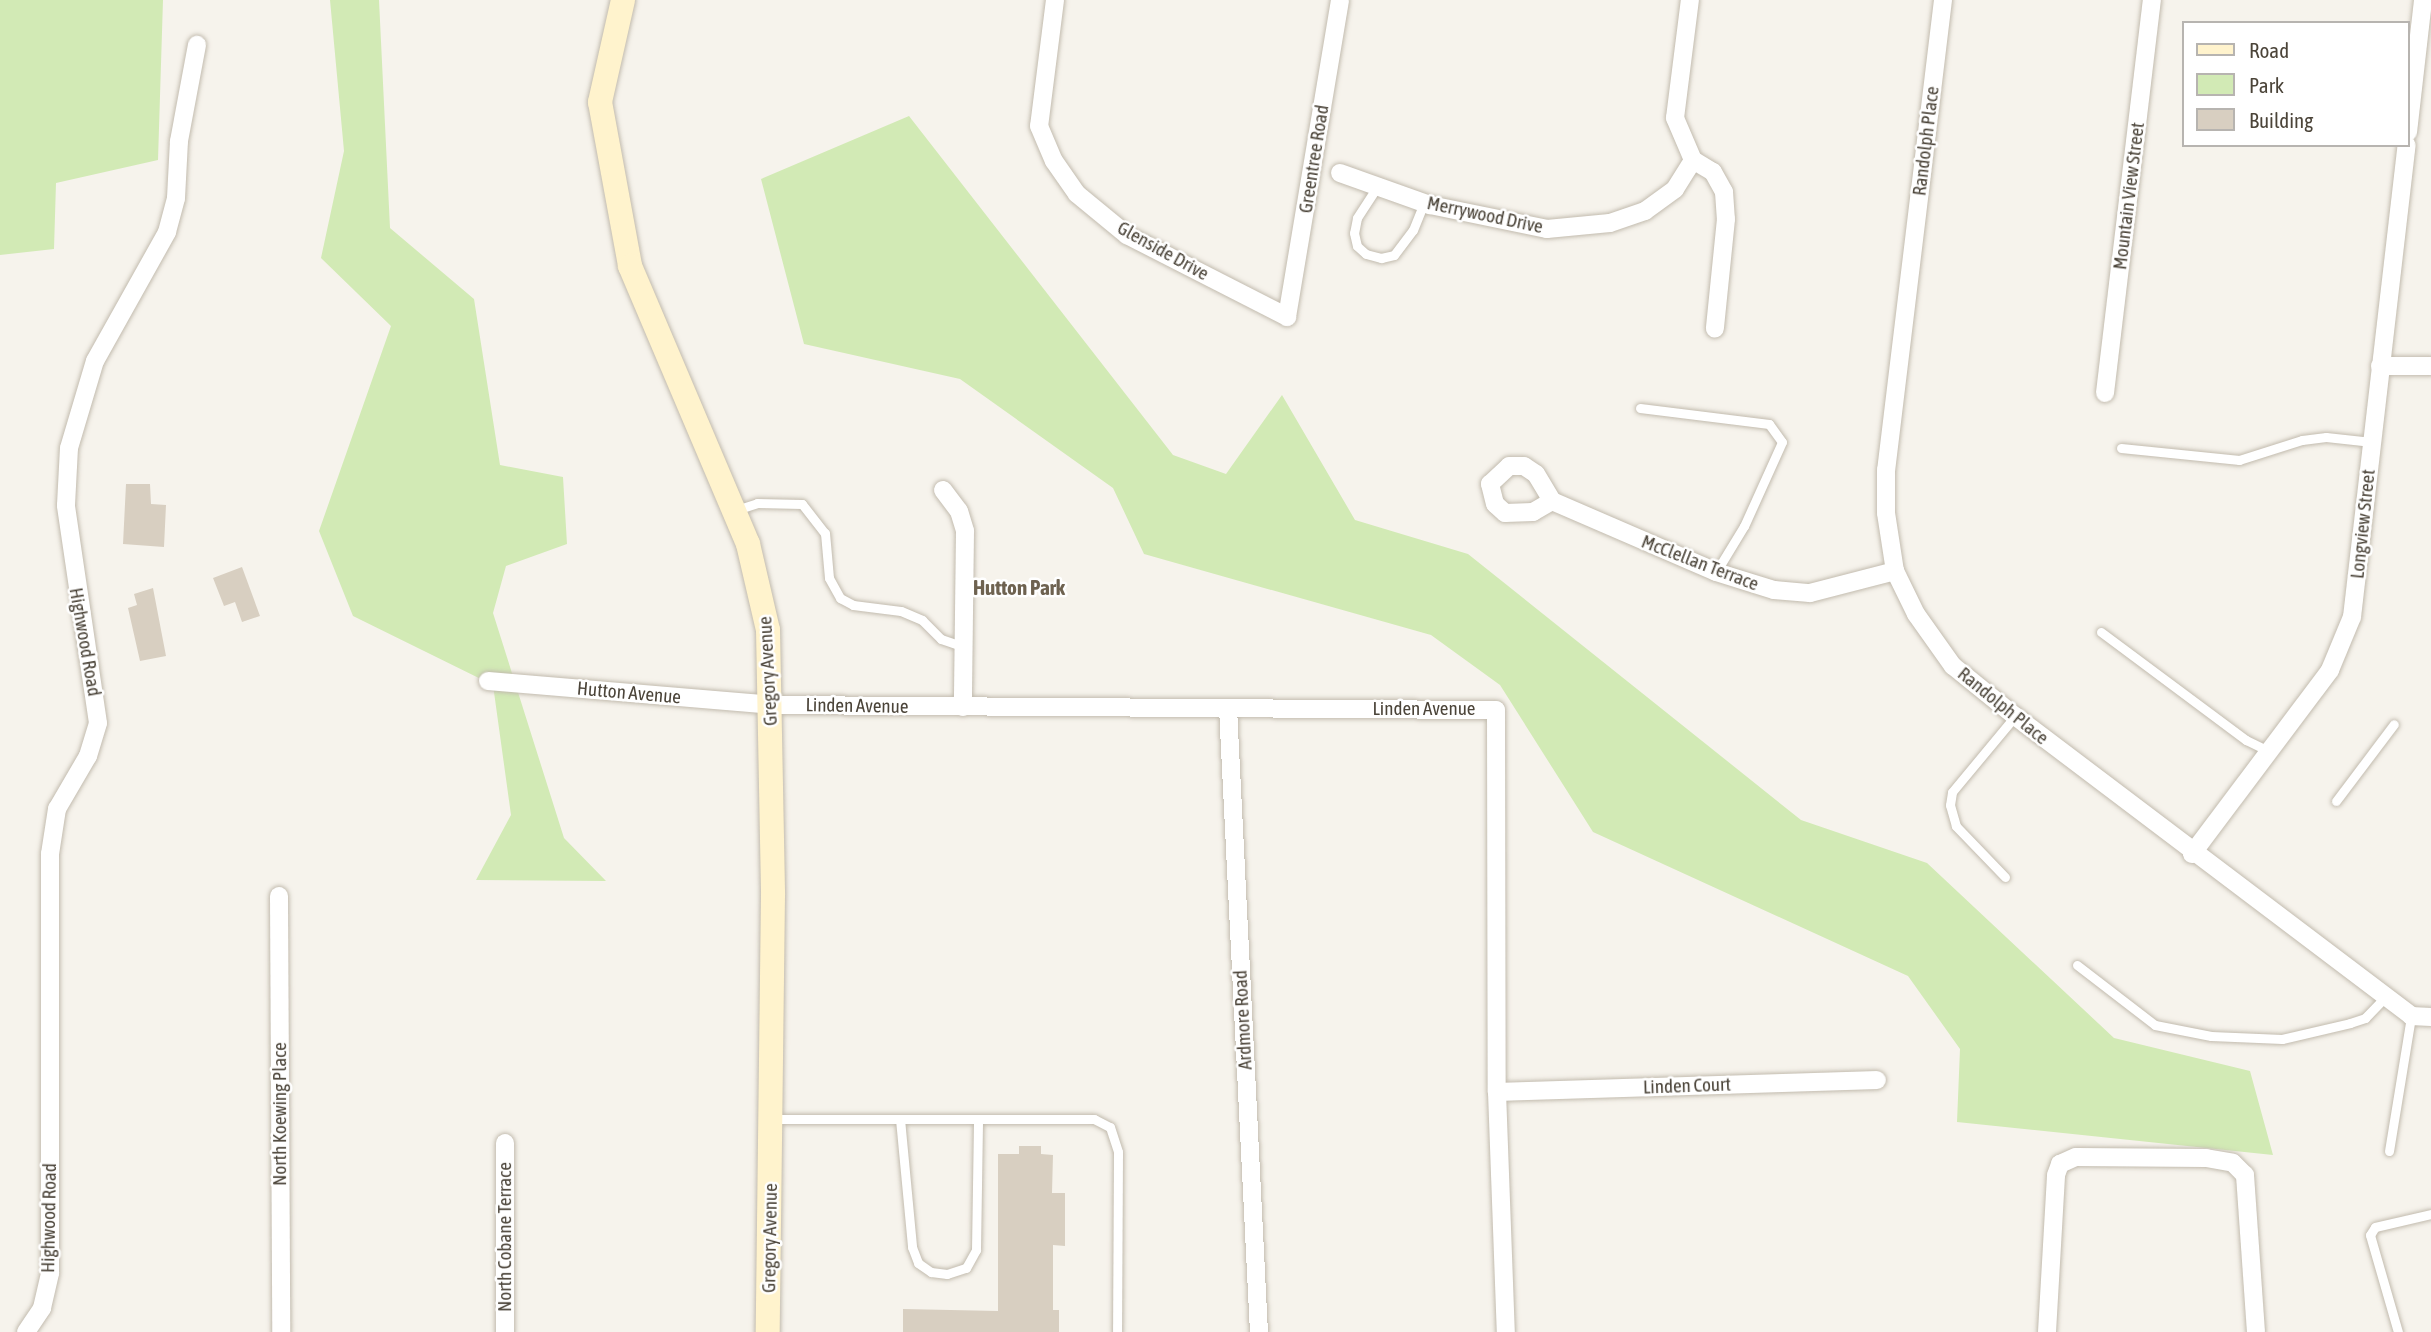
<!DOCTYPE html>
<style>
body{margin:0}
#map{position:relative;width:2431px;height:1332px;overflow:hidden;background:#f6f3ec;font-family:"Asap Condensed",sans-serif}
div>[style]{position:absolute}
.green>*{inset:0;background:#d2eab5}
.building>*{inset:0;background:#d8cfc1}
.roads{filter:drop-shadow(0 0 2px #c2bbae) drop-shadow(0 0 2px #c2bbae)}
.lane>*{height:9px;margin:-4.5px;padding:0 4.5px;transform-origin:4.5px;border-radius:4.5px;background:#fff}
.street>*{height:18px;margin:-9px;padding:0 9px;transform-origin:9px;border-radius:9px;background:#fff}
.secondary>*{height:24px;margin:-12px;padding:0 12px;transform-origin:12px;border-radius:12px;background:#fff3cd}
span{translate:-50% -50%;white-space:nowrap;text-align:center;line-height:1.15;-webkit-text-stroke:5px #fff;paint-order:stroke}
.street-label{font-size:19px;color:#4b4439}
.neighbourhood-label{font-size:21px;color:#6e6250;font-weight:700}
.legend{position:absolute;left:2182px;top:21px;width:228px;height:126px;box-sizing:border-box;background:#fff;border:2px solid #b7b4b0;margin:0;padding:9px 12px;list-style:none;font-size:21px;color:#4b4439}
.legend li{display:flex;align-items:center;gap:14px;height:35px}
.legend b{width:35px;border:2px solid #b7b4b0}
</style>
<div id="map">
<div class="green">
<div style="clip-path:polygon(0 0,163px 0,158px 160px,56px 183px,54px 249px,0 255px)"></div>
<div style="clip-path:polygon(330px 0,379px 0,390px 228px,474px 299px,500px 465px,563px 477px,567px 544px,506px 566px,493px 613px,564px 838px,606px 881px,476px 880px,511px 815px,493px 685px,353px 616px,319px 531px,391px 326px,321px 258px,344px 151px)"></div>
<div style="clip-path:polygon(909px 116px,1173px 455px,1226px 474px,1282px 395px,1355px 520px,1468px 554px,1801px 820px,1927px 863px,2114px 1038px,2250px 1071px,2273px 1155px,1957px 1122px,1960px 1049px,1908px 976px,1593px 832px,1500px 685px,1431px 635px,1144px 554px,1113px 488px,960px 379px,804px 344px,761px 179px)"></div>
</div>
<div class="building">
<div style="clip-path:polygon(126px 484px,150px 484px,151px 504px,166px 505px,164px 547px,123px 544px)"></div>
<div style="clip-path:polygon(242px 567px,260px 616px,242px 622px,235px 602px,224px 606px,213px 578px)"></div>
<div style="clip-path:polygon(153px 588px,166px 656px,140px 661px,128px 608px,137px 605px,134px 594px)"></div>
<div style="clip-path:polygon(1019px 1146px,1041px 1146px,1041px 1154px,1053px 1155px,1052px 1193px,1065px 1193px,1065px 1246px,1053px 1245px,1053px 1310px,1059px 1310px,1059px 1332px,903px 1332px,903px 1309px,998px 1311px,998px 1154px,1019px 1154px)"></div>
</div>
<div class="roads">
<div class="lane">
<div style="left:1377px;top:187px;width:37px;rotate:123deg"></div>
<div style="left:1357px;top:218px;width:15px;rotate:101deg"></div>
<div style="left:1354px;top:233px;width:13px;rotate:77deg"></div>
<div style="left:1357px;top:246px;width:12px;rotate:42deg"></div>
<div style="left:1366px;top:254px;width:16px;rotate:15deg"></div>
<div style="left:1381px;top:258px;width:13px;rotate:-13deg"></div>
<div style="left:1394px;top:255px;width:31px;rotate:-53deg"></div>
<div style="left:1413px;top:230px;width:29px;rotate:-68deg"></div>
<div style="left:1640px;top:408px;width:130px;rotate:7.1deg"></div>
<div style="left:1769px;top:424px;width:22px;rotate:54deg"></div>
<div style="left:1782px;top:442px;width:92px;rotate:114.3deg"></div>
<div style="left:1744px;top:526px;width:54px;rotate:121.3deg"></div>
<div style="left:2121px;top:448px;width:119px;rotate:5.8deg"></div>
<div style="left:2239px;top:460px;width:66px;rotate:-17.6deg"></div>
<div style="left:2302px;top:440px;width:24px;rotate:-7deg"></div>
<div style="left:2326px;top:437px;width:46px;rotate:6.2deg"></div>
<div style="left:736px;top:510px;width:22px;rotate:-18deg"></div>
<div style="left:757px;top:503px;width:45px;rotate:1.3deg"></div>
<div style="left:802px;top:504px;width:37px;rotate:52deg"></div>
<div style="left:825px;top:533px;width:45px;rotate:84.9deg"></div>
<div style="left:829px;top:578px;width:23px;rotate:61deg"></div>
<div style="left:840px;top:598px;width:15px;rotate:28deg"></div>
<div style="left:853px;top:605px;width:48px;rotate:7.1deg"></div>
<div style="left:901px;top:611px;width:23px;rotate:23deg"></div>
<div style="left:922px;top:620px;width:27px;rotate:45deg"></div>
<div style="left:941px;top:639px;width:21px;rotate:19deg"></div>
<div style="left:2101px;top:632px;width:181px;rotate:36.7deg"></div>
<div style="left:2246px;top:740px;width:28px;rotate:26deg"></div>
<div style="left:2336px;top:801px;width:96px;rotate:-53deg"></div>
<div style="left:2005px;top:877px;width:71px;rotate:-133.9deg"></div>
<div style="left:1956px;top:826px;width:22px;rotate:-106deg"></div>
<div style="left:1950px;top:805px;width:13px;rotate:-81deg"></div>
<div style="left:1952px;top:792px;width:99px;rotate:-50.3deg"></div>
<div style="left:2077px;top:965px;width:98px;rotate:37.6deg"></div>
<div style="left:2155px;top:1025px;width:57px;rotate:11.1deg"></div>
<div style="left:2211px;top:1036px;width:71px;rotate:2.4deg"></div>
<div style="left:2282px;top:1039px;width:70px;rotate:-13.2deg"></div>
<div style="left:2350px;top:1023px;width:16px;rotate:-18deg"></div>
<div style="left:2365px;top:1018px;width:29px;rotate:-46deg"></div>
<div style="left:773px;top:1119px;width:321px"></div>
<div style="left:1094px;top:1119px;width:18px;rotate:27deg"></div>
<div style="left:1110px;top:1127px;width:26px;rotate:72deg"></div>
<div style="left:1118px;top:1152px;width:180px;rotate:90.3deg"></div>
<div style="left:900px;top:1119px;width:129px;rotate:84.6deg"></div>
<div style="left:912px;top:1247px;width:17px;rotate:69deg"></div>
<div style="left:918px;top:1263px;width:16px;rotate:35deg"></div>
<div style="left:931px;top:1272px;width:16px;rotate:7deg"></div>
<div style="left:947px;top:1274px;width:20px;rotate:-18deg"></div>
<div style="left:966px;top:1268px;width:21px;rotate:-61deg"></div>
<div style="left:976px;top:1250px;width:131px;rotate:-89.1deg"></div>
<div style="left:2389px;top:1151px;width:137px;rotate:-80.7deg"></div>
<div style="left:2398px;top:1332px;width:101px;rotate:-106.1deg"></div>
<div style="left:2370px;top:1235px;width:9px;rotate:-58deg"></div>
<div style="left:2375px;top:1227px;width:57px;rotate:-13.1deg"></div>
</div>
<div class="street">
<div style="left:1055px;top:0;width:127px;rotate:97.2deg"></div>
<div style="left:1039px;top:126px;width:38px;rotate:67deg"></div>
<div style="left:1054px;top:161px;width:40px;rotate:55.1deg"></div>
<div style="left:1077px;top:194px;width:65px;rotate:39.4deg"></div>
<div style="left:1127px;top:235px;width:180px;rotate:27.1deg"></div>
<div style="left:1287px;top:317px;width:321px;rotate:-80.5deg"></div>
<div style="left:1943px;top:0;width:473px;rotate:96.9deg"></div>
<div style="left:1886px;top:470px;width:43px;rotate:90deg"></div>
<div style="left:1886px;top:513px;width:59px;rotate:81.2deg"></div>
<div style="left:1895px;top:571px;width:48px;rotate:64deg"></div>
<div style="left:1916px;top:614px;width:64px;rotate:54.6deg"></div>
<div style="left:1953px;top:666px;width:80px;rotate:38.9deg"></div>
<div style="left:2015px;top:716px;width:497px;rotate:37.1deg"></div>
<div style="left:2411px;top:1016px;width:20px;rotate:3deg"></div>
<div style="left:2408px;top:132px;width:133px;rotate:-83.5deg"></div>
<div style="left:1693px;top:160px;width:23px;rotate:31deg"></div>
<div style="left:1713px;top:172px;width:23px;rotate:61deg"></div>
<div style="left:1724px;top:192px;width:27px;rotate:86deg"></div>
<div style="left:1726px;top:219px;width:110px;rotate:95.8deg"></div>
<div style="left:1340px;top:173px;width:96px;rotate:19.6deg"></div>
<div style="left:1430px;top:205px;width:119px;rotate:11.6deg"></div>
<div style="left:1547px;top:229px;width:63px;rotate:-5.4deg"></div>
<div style="left:1610px;top:223px;width:37px;rotate:-19deg"></div>
<div style="left:1645px;top:211px;width:37px;rotate:-36deg"></div>
<div style="left:1675px;top:189px;width:34px;rotate:-58deg"></div>
<div style="left:1693px;top:160px;width:46px;rotate:-113.2deg"></div>
<div style="left:1675px;top:118px;width:119px;rotate:-82.8deg"></div>
<div style="left:2380px;top:366px;width:51px"></div>
<div style="left:2105px;top:393px;width:396px;rotate:-83.2deg"></div>
<div style="left:943px;top:490px;width:26px;rotate:53deg"></div>
<div style="left:959px;top:511px;width:21px;rotate:73deg"></div>
<div style="left:965px;top:531px;width:176px;rotate:90.7deg"></div>
<div style="left:1552px;top:501px;width:22px;rotate:150deg"></div>
<div style="left:1533px;top:512px;width:28px;rotate:178deg"></div>
<div style="left:1505px;top:513px;width:13px;rotate:-138deg"></div>
<div style="left:1495px;top:504px;width:21px;rotate:-104deg"></div>
<div style="left:1490px;top:484px;width:26px;rotate:-43deg"></div>
<div style="left:1509px;top:466px;width:15px"></div>
<div style="left:1524px;top:466px;width:14px;rotate:34deg"></div>
<div style="left:1536px;top:474px;width:31px;rotate:59deg"></div>
<div style="left:1552px;top:501px;width:179px;rotate:23.4deg"></div>
<div style="left:1716px;top:572px;width:61px;rotate:17.2deg"></div>
<div style="left:1774px;top:590px;width:36px;rotate:5deg"></div>
<div style="left:1810px;top:593px;width:88px;rotate:-14.5deg"></div>
<div style="left:488px;top:681px;width:284px;rotate:4.8deg"></div>
<div style="left:771px;top:705px;width:725px;rotate:0.4deg"></div>
<div style="left:1496px;top:710px;width:382px;rotate:89.9deg"></div>
<div style="left:1497px;top:1092px;width:240px;rotate:87.9deg"></div>
<div style="left:1228px;top:708px;width:625px;rotate:87.16deg"></div>
<div style="left:2192px;top:854px;width:230px;rotate:-53.1deg"></div>
<div style="left:2330px;top:670px;width:57px;rotate:-67.5deg"></div>
<div style="left:2352px;top:617px;width:475px;rotate:-83.4deg"></div>
<div style="left:279px;top:896px;width:436px;rotate:89.7deg"></div>
<div style="left:1497px;top:1092px;width:380px;rotate:-1.8deg"></div>
<div style="left:505px;top:1143px;width:189px;rotate:90deg"></div>
<div style="left:26px;top:1332px;width:29px;rotate:-56deg"></div>
<div style="left:42px;top:1308px;width:36px;rotate:-77deg"></div>
<div style="left:50px;top:1273px;width:419px;rotate:-90deg"></div>
<div style="left:50px;top:854px;width:46px;rotate:-81.2deg"></div>
<div style="left:57px;top:809px;width:61px;rotate:-59.7deg"></div>
<div style="left:88px;top:756px;width:34px;rotate:-73deg"></div>
<div style="left:98px;top:723px;width:220px;rotate:-98.4deg"></div>
<div style="left:66px;top:505px;width:57px;rotate:-87deg"></div>
<div style="left:69px;top:448px;width:91px;rotate:-73.4deg"></div>
<div style="left:95px;top:361px;width:148px;rotate:-60.8deg"></div>
<div style="left:167px;top:232px;width:35px;rotate:-75deg"></div>
<div style="left:176px;top:198px;width:57px;rotate:-87deg"></div>
<div style="left:179px;top:141px;width:98px;rotate:-79.4deg"></div>
<div style="left:2047px;top:1332px;width:157px;rotate:-86.7deg"></div>
<div style="left:2056px;top:1175px;width:12px;rotate:-70deg"></div>
<div style="left:2060px;top:1164px;width:17px;rotate:-24deg"></div>
<div style="left:2076px;top:1157px;width:130px;rotate:0.4deg"></div>
<div style="left:2206px;top:1158px;width:27px;rotate:10deg"></div>
<div style="left:2233px;top:1163px;width:17px;rotate:45deg"></div>
<div style="left:2245px;top:1175px;width:157px;rotate:86deg"></div>
</div>
<div class="secondary">
<div style="left:623px;top:0;width:105px;rotate:102.7deg"></div>
<div style="left:600px;top:102px;width:167px;rotate:79.6deg"></div>
<div style="left:630px;top:266px;width:302px;rotate:67deg"></div>
<div style="left:748px;top:544px;width:88px;rotate:76.9deg"></div>
<div style="left:768px;top:630px;width:265px;rotate:88.9deg"></div>
<div style="left:773px;top:895px;width:437px;rotate:90.7deg"></div>
</div>
</div>
<div class="street-label">
<span style="left:1926px;top:141px;rotate:-83deg">Randolph Place</span>
<span style="left:1314px;top:159px;rotate:-81deg">Greentree Road</span>
<span style="left:2129px;top:196px;rotate:-83deg">Mountain View Street</span>
<span style="left:1485px;top:215px;rotate:12deg">Merrywood Drive</span>
<span style="left:1163px;top:251px;rotate:29deg">Glenside Drive</span>
<span style="left:2363px;top:524px;rotate:-84deg">Longview Street</span>
<span style="left:1700px;top:563px;rotate:21deg">McClellan Terrace</span>
<span style="left:85px;top:642px;rotate:80deg">Highwood Road</span>
<span style="left:768px;top:671px;rotate:-93deg">Gregory Avenue</span>
<span style="left:629px;top:693px;rotate:5deg">Hutton Avenue</span>
<span style="left:857px;top:706px;rotate:1deg">Linden Avenue</span>
<span style="left:2003px;top:706px;rotate:39deg">Randolph Place</span>
<span style="left:1424px;top:709px">Linden Avenue</span>
<span style="left:1243px;top:1020px;rotate:-93deg">Ardmore Road</span>
<span style="left:1687px;top:1086px;rotate:-2deg">Linden Court</span>
<span style="left:280px;top:1114px;rotate:-90deg">North Koewing Place</span>
<span style="left:49px;top:1218px;rotate:-89deg">Highwood Road</span>
<span style="left:505px;top:1237px;rotate:-90deg">North Cobane Terrace</span>
<span style="left:770px;top:1238px;rotate:-89deg">Gregory Avenue</span>
</div>
<div class="neighbourhood-label">
<span style="left:1019px;top:587px">Hutton Park</span>
</div>
<ul class="legend">
<li><b style="height:9px;background:#fff3cd"></b>Road</li>
<li><b style="height:19px;background:#d2eab5"></b>Park</li>
<li><b style="height:19px;background:#d8cfc1"></b>Building</li>
</ul>
</div>
